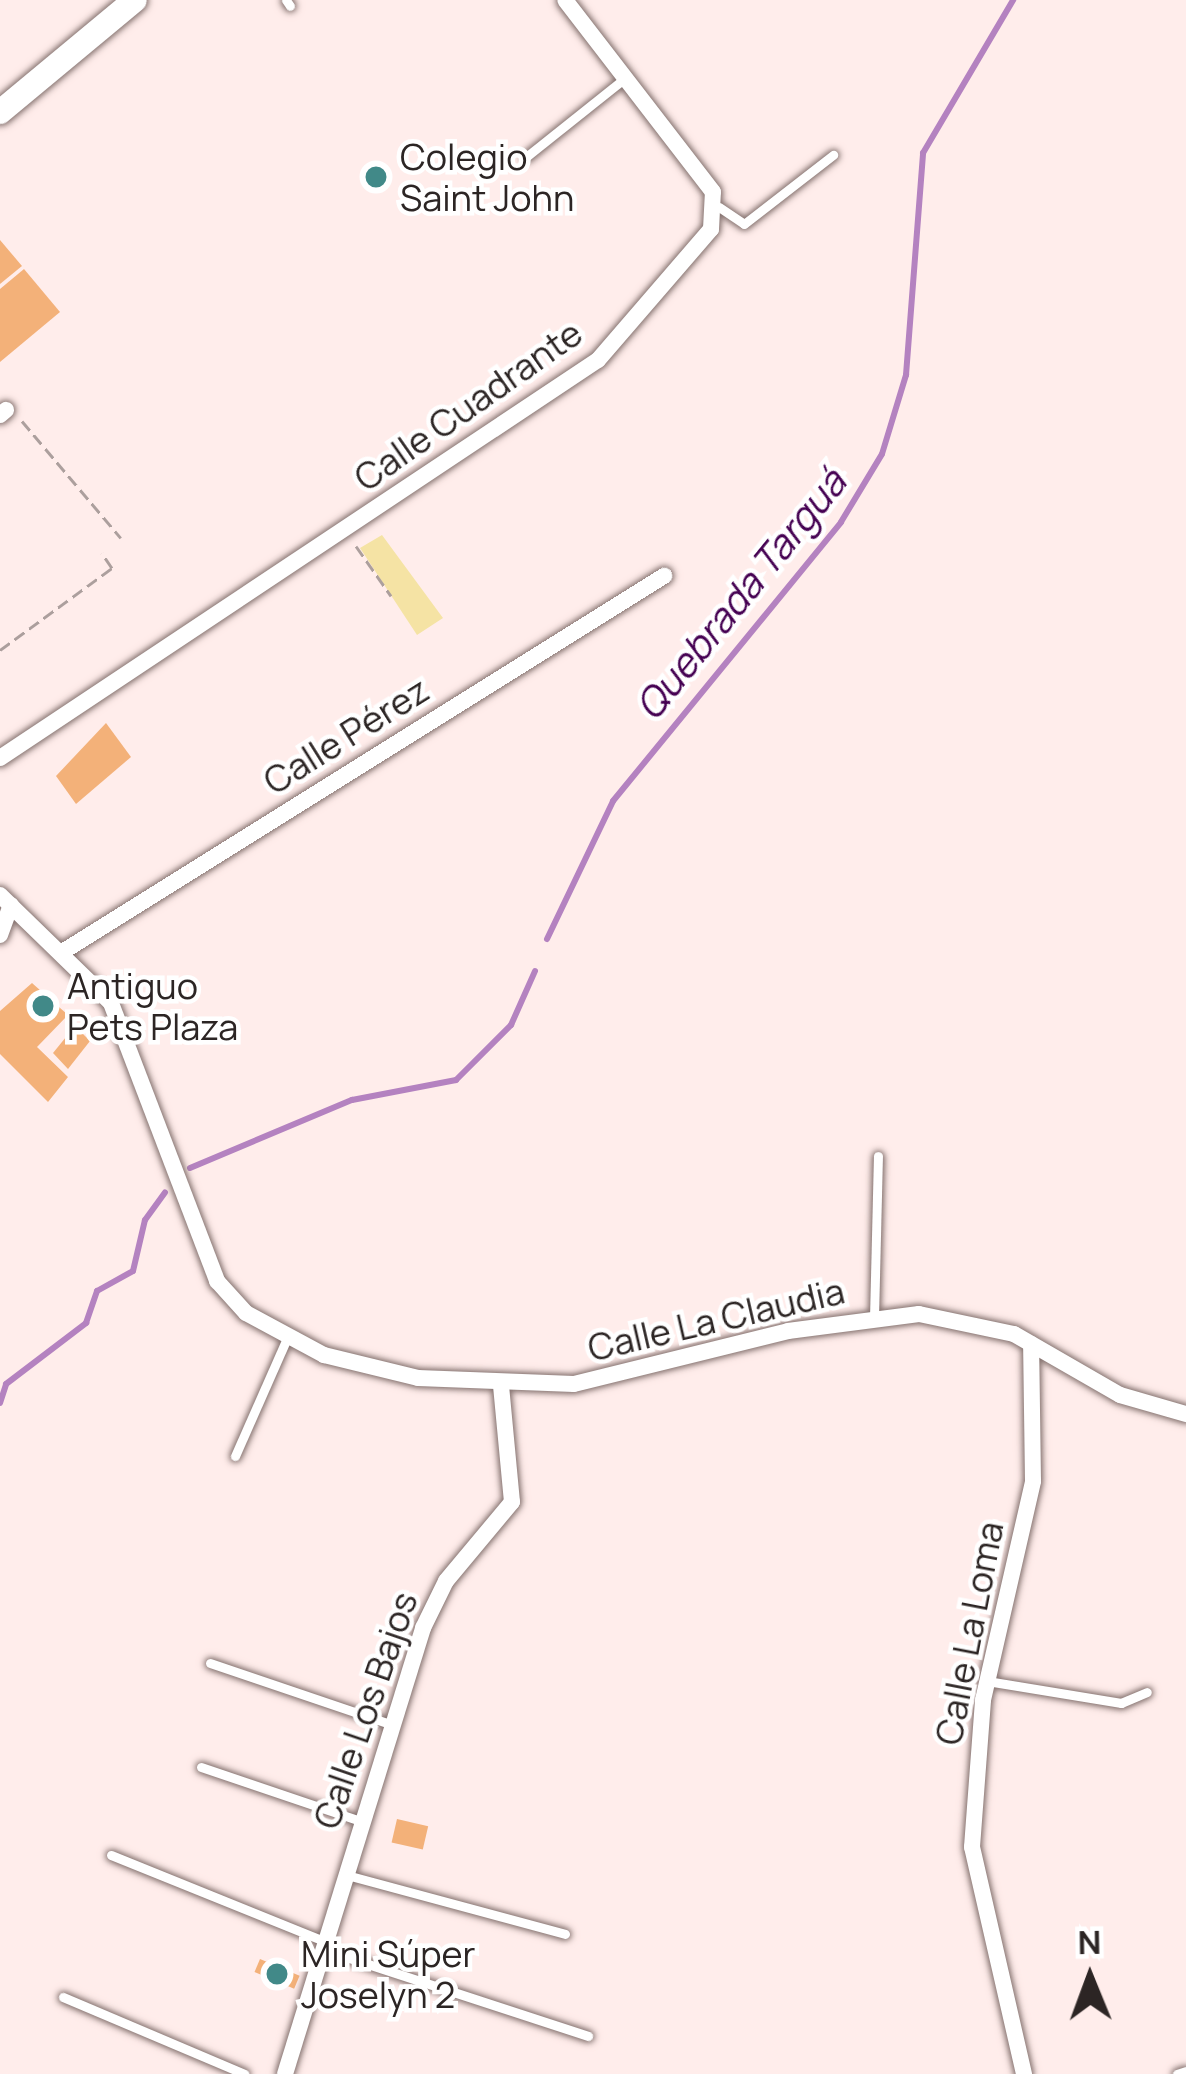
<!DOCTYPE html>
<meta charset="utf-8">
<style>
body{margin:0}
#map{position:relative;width:1186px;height:2074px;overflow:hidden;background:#ffedeb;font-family:Manrope,sans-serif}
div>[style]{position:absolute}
.green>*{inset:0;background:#f5e3a4}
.stream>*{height:6px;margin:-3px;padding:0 3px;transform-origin:3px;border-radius:3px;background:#b482c0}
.building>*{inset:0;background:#f3b179;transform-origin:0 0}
.path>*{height:3px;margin-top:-1.5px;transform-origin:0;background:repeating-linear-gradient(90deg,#ac9f9d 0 12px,transparent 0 18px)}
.roads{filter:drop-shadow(0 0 3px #85726f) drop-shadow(0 0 3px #85726f)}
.service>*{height:9px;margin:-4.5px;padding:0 4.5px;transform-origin:4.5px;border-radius:4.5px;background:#fff}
.minor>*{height:16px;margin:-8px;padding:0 8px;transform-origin:8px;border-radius:8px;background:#fff}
.secondary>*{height:24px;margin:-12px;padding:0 12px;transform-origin:12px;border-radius:12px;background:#fff}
.dots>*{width:33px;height:33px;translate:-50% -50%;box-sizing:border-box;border:6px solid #fff;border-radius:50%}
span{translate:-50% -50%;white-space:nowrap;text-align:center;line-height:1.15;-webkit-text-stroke:9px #fff;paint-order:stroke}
.poi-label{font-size:36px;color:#2c2524}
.left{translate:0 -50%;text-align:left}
.street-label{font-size:36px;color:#2c2524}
.water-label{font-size:39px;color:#450152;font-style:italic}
.north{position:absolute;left:1030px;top:1918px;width:120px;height:120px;-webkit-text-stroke:9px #fff;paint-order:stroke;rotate:359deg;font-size:33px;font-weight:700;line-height:48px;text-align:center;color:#2c2524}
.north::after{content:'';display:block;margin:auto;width:42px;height:54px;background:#2c2524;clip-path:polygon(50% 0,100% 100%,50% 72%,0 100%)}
</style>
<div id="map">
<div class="green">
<div style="clip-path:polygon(382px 535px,443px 618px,417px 635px,360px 548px)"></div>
</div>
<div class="stream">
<div style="left:547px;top:939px;width:153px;rotate:-64.4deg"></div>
<div style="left:613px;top:801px;width:360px;rotate:-50.7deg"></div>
<div style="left:841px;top:522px;width:79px;rotate:-58.9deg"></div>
<div style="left:882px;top:454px;width:83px;rotate:-73.1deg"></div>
<div style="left:906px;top:375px;width:223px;rotate:-85.6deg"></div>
<div style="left:923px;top:153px;width:178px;rotate:-59.5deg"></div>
<div style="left:190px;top:1168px;width:176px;rotate:-22.8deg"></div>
<div style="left:352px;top:1100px;width:106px;rotate:-10.9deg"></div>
<div style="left:456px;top:1080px;width:78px;rotate:-45deg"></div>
<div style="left:511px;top:1025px;width:59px;rotate:-66deg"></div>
<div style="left:0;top:1403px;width:20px;rotate:-72deg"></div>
<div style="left:6px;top:1384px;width:101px;rotate:-37.3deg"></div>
<div style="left:86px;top:1323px;width:34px;rotate:-71deg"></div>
<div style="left:97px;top:1291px;width:41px;rotate:-29.1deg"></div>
<div style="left:133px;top:1271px;width:52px;rotate:-76.8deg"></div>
<div style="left:145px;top:1220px;width:34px;rotate:-54deg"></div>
</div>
<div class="building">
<div style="clip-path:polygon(0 240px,22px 266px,0 284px)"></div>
<div style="clip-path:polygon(24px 269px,60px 312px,0 362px,0 289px)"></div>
<div style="clip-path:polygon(106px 723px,131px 757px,76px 804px,56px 776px)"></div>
<div style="clip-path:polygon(32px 983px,68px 1015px,37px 1047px,68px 1077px,48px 1102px,0 1054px,0 1011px)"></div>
<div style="clip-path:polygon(75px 1026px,90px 1041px,68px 1069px,53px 1053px)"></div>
<div style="left:397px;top:1819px;width:32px;height:24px;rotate:13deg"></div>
<div style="left:260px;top:1959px;width:43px;height:14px;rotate:23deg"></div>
</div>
<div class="path">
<div style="left:22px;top:421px;width:153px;rotate:49.8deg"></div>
<div style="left:356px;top:546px;width:61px;rotate:55deg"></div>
<div style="left:0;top:650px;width:139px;rotate:-36.2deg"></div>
<div style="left:112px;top:568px;width:18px;rotate:-124deg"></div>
</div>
<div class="roads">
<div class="service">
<div style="left:286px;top:0;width:7px;rotate:56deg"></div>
<div style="left:526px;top:157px;width:127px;rotate:-38.6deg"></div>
<div style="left:719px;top:207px;width:30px;rotate:34deg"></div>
<div style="left:744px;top:224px;width:113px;rotate:-37.8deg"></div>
<div style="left:874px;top:1318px;width:162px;rotate:-88.6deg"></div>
<div style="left:235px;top:1456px;width:129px;rotate:-66.2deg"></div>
<div style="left:210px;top:1663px;width:190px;rotate:18.7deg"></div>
<div style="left:987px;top:1681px;width:136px;rotate:9.3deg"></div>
<div style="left:1121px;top:1703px;width:28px;rotate:-23deg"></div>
<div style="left:201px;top:1767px;width:166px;rotate:18.7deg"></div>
<div style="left:111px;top:1855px;width:230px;rotate:22deg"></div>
<div style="left:343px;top:1874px;width:230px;rotate:15.1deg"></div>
<div style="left:322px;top:1949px;width:280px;rotate:18.1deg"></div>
<div style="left:63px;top:1997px;width:197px;rotate:23deg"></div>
<div style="left:1177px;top:2074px;width:9px;rotate:-18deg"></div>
</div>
<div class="minor">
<div style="left:0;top:415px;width:8px;rotate:-40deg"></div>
<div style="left:0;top:758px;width:718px;rotate:-33.65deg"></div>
<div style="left:598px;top:360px;width:173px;rotate:-49.2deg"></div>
<div style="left:711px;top:229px;width:37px;rotate:-87deg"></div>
<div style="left:713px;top:192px;width:242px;rotate:-127.6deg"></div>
<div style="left:0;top:895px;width:155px;rotate:44.2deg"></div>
<div style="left:111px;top:1003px;width:298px;rotate:69.1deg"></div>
<div style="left:217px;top:1281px;width:43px;rotate:47.8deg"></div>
<div style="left:246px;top:1313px;width:89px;rotate:28.3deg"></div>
<div style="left:324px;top:1355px;width:97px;rotate:13.7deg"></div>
<div style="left:418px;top:1378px;width:156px;rotate:2.2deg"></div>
<div style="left:574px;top:1384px;width:220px;rotate:-13.9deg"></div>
<div style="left:788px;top:1331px;width:132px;rotate:-7.4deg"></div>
<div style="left:919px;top:1314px;width:97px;rotate:11.9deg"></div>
<div style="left:1014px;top:1334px;width:122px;rotate:29.9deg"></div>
<div style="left:1120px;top:1395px;width:69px;rotate:16.1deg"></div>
<div style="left:0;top:935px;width:32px;rotate:-70deg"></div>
<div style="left:64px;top:951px;width:708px;rotate:-32.01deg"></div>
<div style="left:285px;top:2074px;width:467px;rotate:-72.8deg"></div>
<div style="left:423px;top:1628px;width:52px;rotate:-63.9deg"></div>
<div style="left:446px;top:1581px;width:103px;rotate:-50.1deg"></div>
<div style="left:512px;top:1502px;width:118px;rotate:-95.4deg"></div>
<div style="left:1024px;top:2074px;width:233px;rotate:-102.9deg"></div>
<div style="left:972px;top:1847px;width:147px;rotate:-85.7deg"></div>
<div style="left:983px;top:1700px;width:225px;rotate:-77.1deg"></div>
<div style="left:1033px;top:1481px;width:137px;rotate:-90.8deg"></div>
</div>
<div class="secondary">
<div style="left:0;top:112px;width:175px;rotate:-39.7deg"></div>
</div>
</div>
<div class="dots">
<div style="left:376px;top:177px;background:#418988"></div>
<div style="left:43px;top:1006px;background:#418988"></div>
<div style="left:277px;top:1974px;background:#418988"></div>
</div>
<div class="poi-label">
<span class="left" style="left:400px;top:177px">Colegio<br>Saint John</span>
<span class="left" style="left:67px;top:1006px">Antiguo<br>Pets Plaza</span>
<span class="left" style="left:301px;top:1974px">Mini Súper<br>Joselyn 2</span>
</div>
<div class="street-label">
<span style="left:468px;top:405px;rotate:-35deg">Calle Cuadrante</span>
<span style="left:346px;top:735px;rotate:-32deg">Calle Pérez</span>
<span style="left:716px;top:1319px;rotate:-13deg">Calle La Claudia</span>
<span style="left:969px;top:1633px;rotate:-79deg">Calle La Loma</span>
<span style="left:365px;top:1710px;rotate:-71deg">Calle Los Bajos</span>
</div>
<div class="water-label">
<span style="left:740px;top:594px;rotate:-51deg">Quebrada Targuá</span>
</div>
<div class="north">N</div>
</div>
